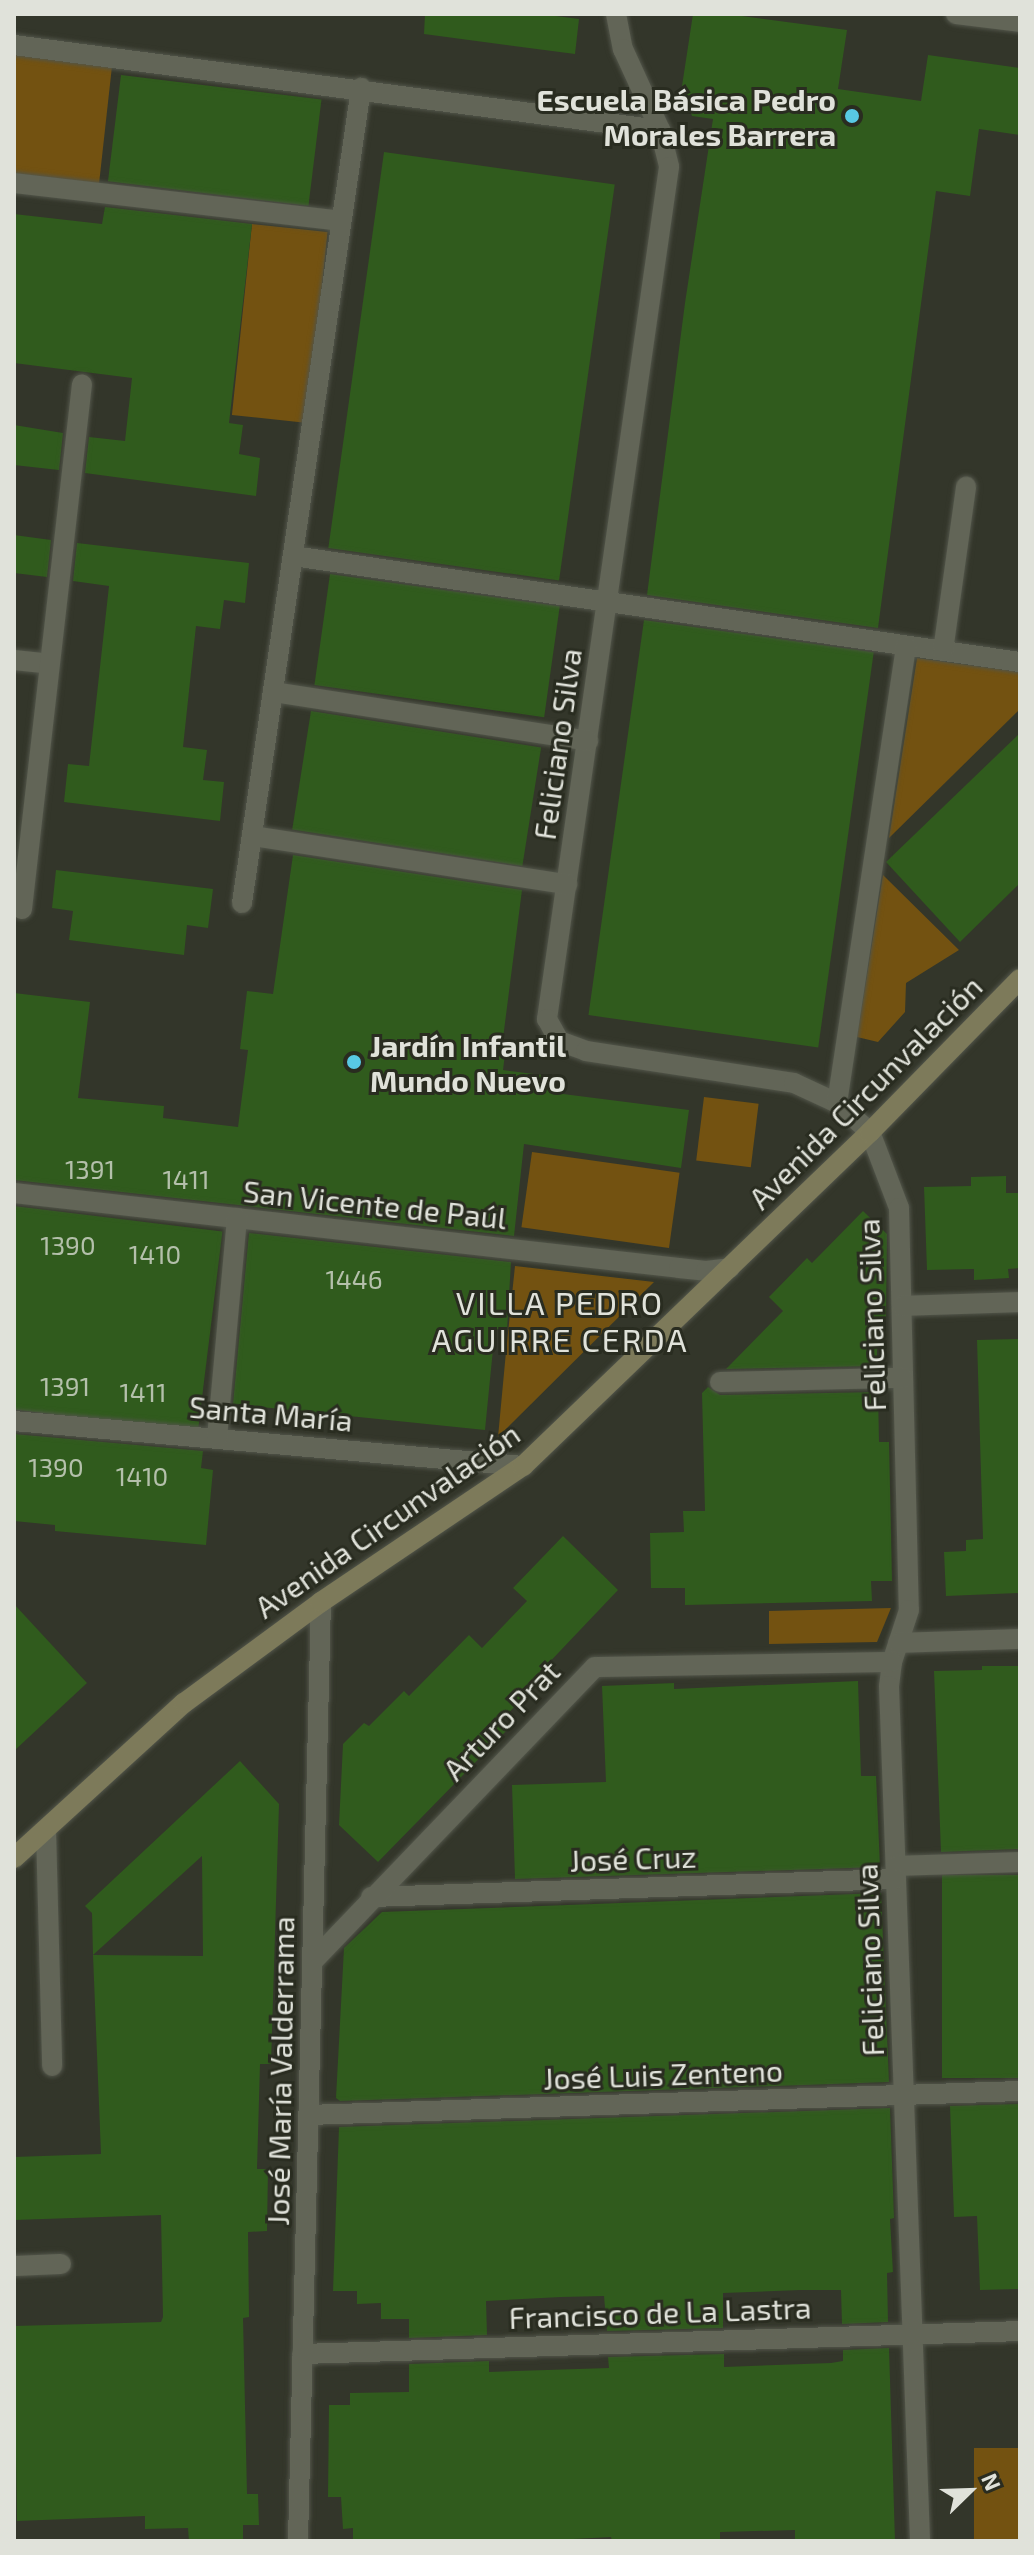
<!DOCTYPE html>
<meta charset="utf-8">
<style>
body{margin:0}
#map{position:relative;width:1034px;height:2555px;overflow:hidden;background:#33362a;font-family:"Exo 2",sans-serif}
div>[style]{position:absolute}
.green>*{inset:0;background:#735211;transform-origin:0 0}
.building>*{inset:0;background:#305b1d;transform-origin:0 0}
.roads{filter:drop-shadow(0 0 2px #52554a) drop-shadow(0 0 2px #52554a)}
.street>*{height:20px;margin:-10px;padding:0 10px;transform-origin:10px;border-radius:10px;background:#626557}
.secondary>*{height:20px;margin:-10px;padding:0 10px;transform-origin:10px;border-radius:10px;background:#7d7a5a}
.dots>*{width:22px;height:22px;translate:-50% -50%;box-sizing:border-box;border:4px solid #292c20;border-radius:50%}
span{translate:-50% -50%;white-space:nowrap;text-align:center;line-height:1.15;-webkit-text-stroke:6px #292c20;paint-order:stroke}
.number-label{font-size:26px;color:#b4c0ab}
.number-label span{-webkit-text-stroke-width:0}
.poi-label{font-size:30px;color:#e0e2da;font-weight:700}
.right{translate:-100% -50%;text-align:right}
.left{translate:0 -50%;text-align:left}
.street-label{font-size:30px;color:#e0e2da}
.neighbourhood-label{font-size:32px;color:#e0e2da;letter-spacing:2px}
.frame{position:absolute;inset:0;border:16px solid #e0e2da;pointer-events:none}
.north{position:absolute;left:930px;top:2451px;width:80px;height:80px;-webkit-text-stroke:6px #292c20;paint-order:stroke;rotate:67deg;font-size:22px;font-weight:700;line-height:32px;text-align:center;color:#e0e2da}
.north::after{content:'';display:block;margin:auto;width:28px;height:36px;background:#e0e2da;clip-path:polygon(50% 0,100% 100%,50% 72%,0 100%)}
</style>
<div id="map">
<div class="green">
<div style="clip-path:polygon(14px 45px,113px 57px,98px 193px,14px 183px)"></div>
<div style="left:252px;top:224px;width:76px;height:192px;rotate:6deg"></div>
<div style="clip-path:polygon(917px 658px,1020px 672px,1020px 709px,889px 838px)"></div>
<div style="clip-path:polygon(883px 875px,959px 950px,906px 983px,905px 1012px,878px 1042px,857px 1037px)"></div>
<div style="left:704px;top:1097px;width:55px;height:64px;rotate:7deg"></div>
<div style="left:532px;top:1152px;width:149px;height:76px;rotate:8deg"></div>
<div style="clip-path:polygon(515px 1266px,654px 1282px,498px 1437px,506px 1352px)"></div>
<div style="clip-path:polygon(891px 1608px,877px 1642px,769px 1644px,769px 1611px)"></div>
<div style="left:1020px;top:2448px;width:93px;height:46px;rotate:90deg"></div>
</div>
<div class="building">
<div style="clip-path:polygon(425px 14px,540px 14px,579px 19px,575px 54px,424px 34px)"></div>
<div style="clip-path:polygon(693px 14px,727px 14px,847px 30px,838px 89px,921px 101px,928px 55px,1020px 68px,1020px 135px,979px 129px,970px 196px,936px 191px,878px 628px,647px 595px,685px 303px,713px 119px,692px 116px,682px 86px)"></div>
<div style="left:121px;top:75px;width:202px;height:107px;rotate:7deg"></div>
<div style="left:384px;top:152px;width:233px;height:400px;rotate:8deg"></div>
<div style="clip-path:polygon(105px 207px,252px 224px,229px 423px,243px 425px,239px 454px,260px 458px,256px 496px,85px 473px,89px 437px,125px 441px,132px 378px,14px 363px,14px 214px,102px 224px)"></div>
<div style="clip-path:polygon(14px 425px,63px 433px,59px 470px,14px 465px)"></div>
<div style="clip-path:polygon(14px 535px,51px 540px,47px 577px,14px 573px)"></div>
<div style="clip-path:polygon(77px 543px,249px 563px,245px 603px,224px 600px,220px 629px,196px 626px,183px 747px,207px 750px,203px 780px,224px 782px,220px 821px,64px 802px,68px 764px,89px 766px,109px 586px,73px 581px)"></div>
<div style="left:330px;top:574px;width:232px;height:112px;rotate:8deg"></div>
<div style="left:644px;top:620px;width:232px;height:399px;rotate:8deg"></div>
<div style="left:311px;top:711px;width:233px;height:120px;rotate:9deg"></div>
<div style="clip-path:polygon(1020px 733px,1020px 883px,960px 942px,886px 862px)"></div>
<div style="clip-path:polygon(293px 855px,522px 890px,501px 1054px,505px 1054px,503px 1070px,566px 1078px,563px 1094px,689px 1110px,681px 1168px,524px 1144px,514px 1236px,14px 1180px,14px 993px,90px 1002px,78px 1098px,164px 1106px,163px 1118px,238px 1127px,248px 1050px,240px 1049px,247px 991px,273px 994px)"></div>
<div style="clip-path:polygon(56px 870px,213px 889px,208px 928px,187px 925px,184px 955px,69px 940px,73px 911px,52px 908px)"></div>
<div style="clip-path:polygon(1006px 1176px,1006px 1193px,1020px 1193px,1020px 1268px,1008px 1269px,1009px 1278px,974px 1280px,974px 1269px,927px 1270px,924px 1187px,971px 1186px,971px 1177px)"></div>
<div style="left:14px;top:1206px;width:210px;height:202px;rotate:7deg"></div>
<div style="clip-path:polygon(863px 1211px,887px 1234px,886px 1317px,877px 1317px,877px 1366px,726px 1369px,783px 1311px,769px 1297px,807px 1258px,812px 1263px)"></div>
<div style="clip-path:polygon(249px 1233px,511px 1262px,507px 1330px,495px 1329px,485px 1430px,233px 1404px)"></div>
<div style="clip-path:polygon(1020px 1339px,1020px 1593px,946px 1596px,944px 1552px,966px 1551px,966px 1540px,983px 1539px,977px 1340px)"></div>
<div style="clip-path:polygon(708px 1387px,720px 1395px,878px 1392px,879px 1442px,889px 1442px,892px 1581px,871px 1581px,872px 1601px,685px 1605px,685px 1588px,651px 1588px,650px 1533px,684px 1532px,683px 1511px,705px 1511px,702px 1393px)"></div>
<div style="clip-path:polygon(14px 1434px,203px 1451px,201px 1468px,213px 1470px,206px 1545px,55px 1531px,55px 1525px,14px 1521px)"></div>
<div style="clip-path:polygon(563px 1536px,618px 1590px,524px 1689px,532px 1688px,501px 1721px,508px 1729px,378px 1862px,339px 1825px,343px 1744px,364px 1723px,369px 1726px,404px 1691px,409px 1696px,469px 1635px,482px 1648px,527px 1601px,513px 1588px)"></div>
<div style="clip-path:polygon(14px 1604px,87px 1683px,14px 1751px)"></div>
<div style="clip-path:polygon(982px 1666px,1020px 1666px,1020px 1849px,941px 1852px,934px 1671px,982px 1670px)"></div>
<div style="clip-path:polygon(858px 1681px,861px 1776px,876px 1776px,880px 1867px,515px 1879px,512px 1785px,606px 1782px,602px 1686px,674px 1683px,674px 1689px)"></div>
<div style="clip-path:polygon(240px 1761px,279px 1804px,271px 2064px,260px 2064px,257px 2169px,268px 2169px,267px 2231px,248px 2232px,249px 2317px,243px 2318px,247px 2494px,258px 2494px,259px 2525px,243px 2525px,243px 2541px,189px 2541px,188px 2528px,145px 2529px,145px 2516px,17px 2521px,14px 2326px,161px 2322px,163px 2317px,161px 2215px,14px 2220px,14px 2157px,101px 2154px,93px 1955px,203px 1956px,202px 1856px,93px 1955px,92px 1913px,85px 1906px)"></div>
<div style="left:1020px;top:1875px;width:203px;height:78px;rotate:90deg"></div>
<div style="clip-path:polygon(881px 1893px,889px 2082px,340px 2101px,336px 2098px,344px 1948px,382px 1912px)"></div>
<div style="clip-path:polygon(1020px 2104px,1020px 2289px,980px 2290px,977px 2216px,954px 2217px,950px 2106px)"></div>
<div style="clip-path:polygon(890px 2108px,894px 2218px,890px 2219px,893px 2272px,887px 2273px,888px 2322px,842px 2324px,841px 2290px,800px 2290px,723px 2293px,723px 2328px,607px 2331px,604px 2296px,561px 2297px,486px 2301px,487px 2335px,409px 2338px,409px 2319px,381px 2319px,381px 2303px,357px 2304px,357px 2291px,333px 2291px,339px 2127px)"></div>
<div style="clip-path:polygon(889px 2348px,895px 2541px,795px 2541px,795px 2530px,720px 2532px,720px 2541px,612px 2541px,611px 2537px,536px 2541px,353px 2541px,353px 2528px,343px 2529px,341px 2497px,328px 2497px,329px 2405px,350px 2405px,350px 2393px,409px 2392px,409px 2364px,489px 2361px,489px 2372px,609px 2368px,608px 2357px,724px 2354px,724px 2367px,831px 2363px,843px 2361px,843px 2350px)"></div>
</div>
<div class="roads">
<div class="street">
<div style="left:616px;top:14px;width:36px;rotate:79deg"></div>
<div style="left:623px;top:49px;width:89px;rotate:65.4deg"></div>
<div style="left:660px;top:130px;width:38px;rotate:76deg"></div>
<div style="left:669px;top:167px;width:861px;rotate:98.15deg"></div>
<div style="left:547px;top:1019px;width:25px;rotate:61deg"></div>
<div style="left:559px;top:1041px;width:29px;rotate:20deg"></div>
<div style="left:586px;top:1051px;width:210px;rotate:8.7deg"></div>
<div style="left:794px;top:1083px;width:47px;rotate:24.9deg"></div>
<div style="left:837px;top:1103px;width:44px;rotate:41.3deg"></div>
<div style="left:870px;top:1132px;width:81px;rotate:69.1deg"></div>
<div style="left:899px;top:1208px;width:402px;rotate:88.6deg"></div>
<div style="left:909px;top:1610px;width:55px;rotate:108.1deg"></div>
<div style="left:892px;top:1662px;width:24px;rotate:97deg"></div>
<div style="left:889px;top:1686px;width:856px;rotate:87.92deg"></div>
<div style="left:956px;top:14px;width:64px;rotate:7.1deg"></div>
<div style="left:14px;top:45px;width:652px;rotate:7.5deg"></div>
<div style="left:14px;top:183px;width:329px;rotate:6.6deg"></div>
<div style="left:293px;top:556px;width:735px;rotate:8.3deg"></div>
<div style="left:943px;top:651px;width:166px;rotate:-82deg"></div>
<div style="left:14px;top:660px;width:36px;rotate:6deg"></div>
<div style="left:273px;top:692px;width:319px;rotate:8.8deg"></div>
<div style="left:252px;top:836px;width:319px;rotate:8.7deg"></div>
<div style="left:242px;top:903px;width:824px;rotate:-81.69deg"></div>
<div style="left:22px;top:909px;width:528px;rotate:-83.48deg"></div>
<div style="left:837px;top:1103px;width:462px;rotate:-81.4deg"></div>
<div style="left:14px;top:1193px;width:669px;rotate:6.43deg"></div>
<div style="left:679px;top:1268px;width:27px;rotate:6deg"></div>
<div style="left:706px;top:1271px;width:24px;rotate:-7deg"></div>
<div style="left:902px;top:1306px;width:118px;rotate:-1.9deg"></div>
<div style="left:720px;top:1382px;width:183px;rotate:-1.3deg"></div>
<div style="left:14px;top:1421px;width:511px;rotate:5.05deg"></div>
<div style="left:217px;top:1438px;width:221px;rotate:-84.8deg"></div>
<div style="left:898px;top:1643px;width:122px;rotate:-1.9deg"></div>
<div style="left:46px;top:1830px;width:236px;rotate:88.5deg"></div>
<div style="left:896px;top:1866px;width:124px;rotate:-1.8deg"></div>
<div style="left:371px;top:1897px;width:525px;rotate:-1.96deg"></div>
<div style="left:313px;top:1961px;width:407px;rotate:-46.2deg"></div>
<div style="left:595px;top:1667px;width:297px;rotate:-1deg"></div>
<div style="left:308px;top:2115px;width:712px;rotate:-1.93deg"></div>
<div style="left:14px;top:2266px;width:47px;rotate:-2.4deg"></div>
<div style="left:302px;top:2354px;width:718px;rotate:-1.83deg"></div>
<div style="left:298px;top:2541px;width:939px;rotate:-88.6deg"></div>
</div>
<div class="secondary">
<div style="left:14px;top:1858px;width:230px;rotate:-42.4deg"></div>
<div style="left:184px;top:1703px;width:170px;rotate:-36.4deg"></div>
<div style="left:321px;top:1602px;width:244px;rotate:-34deg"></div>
<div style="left:523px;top:1466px;width:482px;rotate:-43.9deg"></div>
<div style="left:870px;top:1132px;width:214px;rotate:-45.6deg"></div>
</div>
</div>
<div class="dots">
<div style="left:852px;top:116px;background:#58c9e3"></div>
<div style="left:354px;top:1062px;background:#58c9e3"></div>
</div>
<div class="number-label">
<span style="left:90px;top:1169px">1391</span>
<span style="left:186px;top:1179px">1411</span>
<span style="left:68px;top:1245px">1390</span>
<span style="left:155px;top:1254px">1410</span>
<span style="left:354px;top:1279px">1446</span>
<span style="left:65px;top:1386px">1391</span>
<span style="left:143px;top:1392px">1411</span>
<span style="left:56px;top:1467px">1390</span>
<span style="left:142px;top:1476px">1410</span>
</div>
<div class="poi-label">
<span class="right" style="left:836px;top:116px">Escuela Básica Pedro<br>Morales Barrera</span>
<span class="left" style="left:370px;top:1062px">Jardín Infantil<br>Mundo Nuevo</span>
</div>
<div class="street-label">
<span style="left:557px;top:744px;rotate:-82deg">Feliciano Silva</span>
<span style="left:865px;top:1092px;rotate:-45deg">Avenida Circunvalación</span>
<span style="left:375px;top:1204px;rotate:6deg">San Vicente de Paúl</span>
<span style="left:871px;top:1315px;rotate:-92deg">Feliciano Silva</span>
<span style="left:271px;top:1413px;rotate:5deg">Santa María</span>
<span style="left:387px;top:1520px;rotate:-35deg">Avenida Circunvalación</span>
<span style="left:501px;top:1720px;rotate:-46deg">Arturo Prat</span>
<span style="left:633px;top:1858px;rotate:-2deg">José Cruz</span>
<span style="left:869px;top:1960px;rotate:-92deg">Feliciano Silva</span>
<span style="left:280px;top:2071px;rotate:-89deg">José María Valderrama</span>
<span style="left:663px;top:2074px;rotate:-2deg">José Luis Zenteno</span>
<span style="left:660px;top:2312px;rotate:-2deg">Francisco de La Lastra</span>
</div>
<div class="neighbourhood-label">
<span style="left:560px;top:1321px">VILLA PEDRO<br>AGUIRRE CERDA</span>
</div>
<div class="frame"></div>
<div class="north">N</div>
</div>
